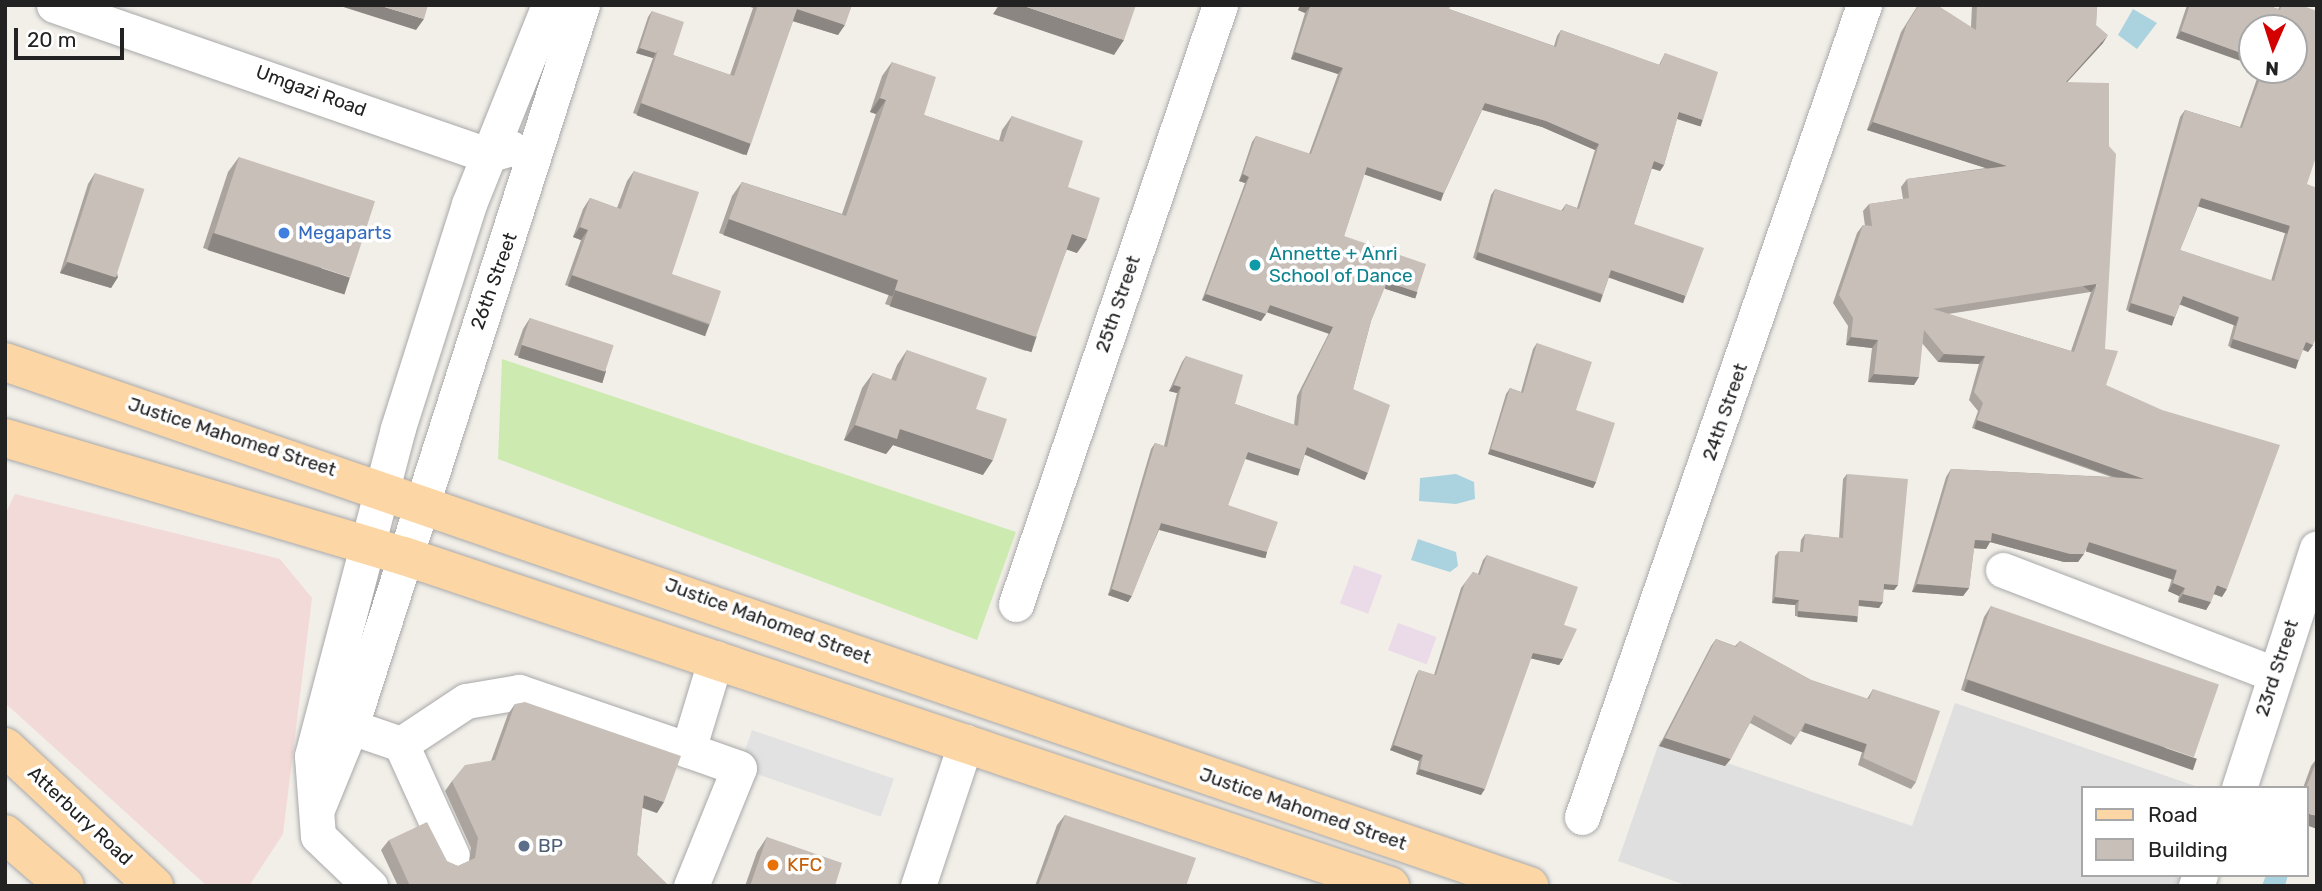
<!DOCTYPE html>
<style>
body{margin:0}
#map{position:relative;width:2322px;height:891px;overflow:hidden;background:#f2efe9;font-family:Rubik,sans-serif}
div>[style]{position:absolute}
.residential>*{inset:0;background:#e0dfdf}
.commercial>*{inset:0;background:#f2dad9}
.industrial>*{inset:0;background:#ebdbe8;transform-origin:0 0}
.grass>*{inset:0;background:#cdebb0}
.parking>*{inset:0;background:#e2e2e2;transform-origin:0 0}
.water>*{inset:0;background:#aad3df}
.roads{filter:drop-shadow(0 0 2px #a9a9a9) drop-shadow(0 0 2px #a9a9a9)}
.minor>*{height:35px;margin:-17.5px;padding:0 17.5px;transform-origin:17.5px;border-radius:17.5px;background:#fff}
.major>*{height:38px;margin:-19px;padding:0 19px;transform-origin:19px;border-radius:19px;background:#fcd6a4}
.wall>*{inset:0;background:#aba49e}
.shaded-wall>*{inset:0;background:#8b8681;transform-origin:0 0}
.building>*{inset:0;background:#c7bfb8;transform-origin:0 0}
.dots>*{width:19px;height:19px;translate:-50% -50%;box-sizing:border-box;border:4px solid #fff;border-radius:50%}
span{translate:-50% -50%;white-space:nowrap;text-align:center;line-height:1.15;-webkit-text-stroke:7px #fff;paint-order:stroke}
.street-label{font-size:19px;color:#222}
.shop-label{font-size:19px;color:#366cbe}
.left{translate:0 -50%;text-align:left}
.culture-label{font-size:19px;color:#0d838f}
.service-label{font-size:19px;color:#4e5e75}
.food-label{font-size:19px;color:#c56008}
.frame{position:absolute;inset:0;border:7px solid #222;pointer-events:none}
.legend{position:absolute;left:2081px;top:786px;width:228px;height:91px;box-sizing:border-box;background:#fff;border:2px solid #a7a7a7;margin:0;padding:9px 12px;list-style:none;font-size:21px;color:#222}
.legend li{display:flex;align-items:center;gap:14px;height:35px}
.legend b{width:35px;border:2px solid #a7a7a7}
.north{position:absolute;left:2238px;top:14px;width:70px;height:70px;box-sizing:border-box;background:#fff;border:2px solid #a7a7a7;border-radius:50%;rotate:183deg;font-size:19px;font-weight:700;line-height:28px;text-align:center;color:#222}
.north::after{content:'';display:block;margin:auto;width:24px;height:32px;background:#d40000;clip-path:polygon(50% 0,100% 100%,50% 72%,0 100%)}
.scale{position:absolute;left:14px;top:28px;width:110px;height:32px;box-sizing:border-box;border:4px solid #222;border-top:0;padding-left:9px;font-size:21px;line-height:24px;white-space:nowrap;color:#222;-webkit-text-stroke:5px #fff;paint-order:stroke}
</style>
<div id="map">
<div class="residential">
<div style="clip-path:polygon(1955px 703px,2201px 788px,2082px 788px,2082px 875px,2181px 875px,2177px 886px,1688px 886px,1618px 861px,1660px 740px,1912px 826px)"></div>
</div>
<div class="commercial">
<div style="clip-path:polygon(15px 494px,280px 559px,312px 598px,283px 834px,249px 886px,207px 886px,5px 703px,5px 514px)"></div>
</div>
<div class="industrial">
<div style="left:1354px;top:565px;width:30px;height:41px;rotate:20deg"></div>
<div style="left:1398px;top:623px;width:41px;height:29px;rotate:20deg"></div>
</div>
<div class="grass">
<div style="clip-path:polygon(502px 359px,1016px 532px,977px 640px,498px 459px)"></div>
</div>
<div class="parking">
<div style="left:752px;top:730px;width:150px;height:40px;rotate:19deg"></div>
</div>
<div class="water">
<div style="clip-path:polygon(2133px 9px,2157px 23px,2137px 49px,2118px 35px)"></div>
<div style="clip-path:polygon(1456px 474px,1474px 482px,1475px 499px,1456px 504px,1419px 501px,1420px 478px)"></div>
<div style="clip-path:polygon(1418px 539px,1456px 552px,1458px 566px,1450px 572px,1411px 560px)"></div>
<div style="clip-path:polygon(2266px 875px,2288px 875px,2285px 886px,2262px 886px)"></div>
</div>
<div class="roads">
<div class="minor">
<div style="left:54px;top:5px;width:458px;rotate:19.1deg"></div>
<div style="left:487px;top:155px;width:25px;rotate:-16deg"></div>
<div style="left:2003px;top:570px;width:290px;rotate:21deg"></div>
<div style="left:1016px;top:604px;width:633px;rotate:-71.19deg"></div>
<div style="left:328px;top:719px;width:77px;rotate:18.9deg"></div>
<div style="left:401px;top:744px;width:123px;rotate:65.5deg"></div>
<div style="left:401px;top:744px;width:78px;rotate:-33.5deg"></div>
<div style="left:466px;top:701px;width:54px;rotate:-9.6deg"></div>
<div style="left:519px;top:692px;width:179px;rotate:18.9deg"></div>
<div style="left:2239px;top:788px;width:252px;rotate:-72deg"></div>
<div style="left:317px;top:809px;width:90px;rotate:-67.7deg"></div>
<div style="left:351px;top:726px;width:757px;rotate:-72.24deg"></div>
<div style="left:1582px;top:817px;width:860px;rotate:-70.85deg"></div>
<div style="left:370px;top:886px;width:72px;rotate:-136.1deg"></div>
<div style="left:318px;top:836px;width:80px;rotate:-94.3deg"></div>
<div style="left:312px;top:756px;width:339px;rotate:-75.3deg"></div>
<div style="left:398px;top:428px;width:235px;rotate:-72.4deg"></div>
<div style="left:469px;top:204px;width:214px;rotate:-68.1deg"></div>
<div style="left:691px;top:886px;width:127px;rotate:-67.9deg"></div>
<div style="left:739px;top:768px;width:54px;rotate:-160.6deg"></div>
<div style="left:688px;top:750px;width:96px;rotate:-73.1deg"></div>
<div style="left:918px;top:886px;width:152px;rotate:-71.6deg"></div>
<div style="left:2196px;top:886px;width:12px;rotate:-70deg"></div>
</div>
<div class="major">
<div style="left:5px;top:362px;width:1612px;rotate:18.97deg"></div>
<div style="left:5px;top:438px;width:416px;rotate:16.5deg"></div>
<div style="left:404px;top:556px;width:1040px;rotate:18.5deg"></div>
<div style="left:5px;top:747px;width:204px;rotate:43deg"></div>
<div style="left:5px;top:834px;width:79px;rotate:40.9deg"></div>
</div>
</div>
<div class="wall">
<div style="clip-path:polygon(745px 5px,852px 5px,838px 35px,793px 21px,744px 155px,633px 113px,653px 58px,636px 53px,648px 17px,652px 11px,673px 55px,730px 75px,753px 8px)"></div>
<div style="clip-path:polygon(1300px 5px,1450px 5px,1449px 9px,1554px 46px,1557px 36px,1561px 30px,1659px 65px,1665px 53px,1699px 126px,1677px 119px,1664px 165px,1660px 171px,1652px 168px,1634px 224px,1682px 302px,1609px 277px,1603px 294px,1599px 300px,1473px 258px,1491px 195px,1495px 189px,1561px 211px,1566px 204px,1577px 208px,1595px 150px,1542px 127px,1482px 110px,1444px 193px,1440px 199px,1364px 174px,1344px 236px,1417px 292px,1413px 298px,1384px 288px,1371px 321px,1353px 389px,1368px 473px,1363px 479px,1305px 454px,1300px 469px,1295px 475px,1245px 459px,1228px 505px,1267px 552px,1263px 558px,1159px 530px,1128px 602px,1108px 595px,1151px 449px,1155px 443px,1164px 446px,1177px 393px,1169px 391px,1182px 362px,1186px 356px,1235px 404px,1294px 425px,1297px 396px,1329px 333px,1267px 312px,1261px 321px,1202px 300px,1245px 183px,1239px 181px,1252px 142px,1256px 136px,1309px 154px,1338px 74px,1291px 59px,1305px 13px,1298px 10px)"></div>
<div style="clip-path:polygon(evenodd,1918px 5px,1971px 27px,1972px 5px,2097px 5px,2096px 25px,2103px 43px,2067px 82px,2105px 349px,2106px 385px,2222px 597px,2214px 594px,2206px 610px,2178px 602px,2179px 596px,2168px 591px,2172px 578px,2085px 550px,2078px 562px,2064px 562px,1990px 542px,1986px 549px,1974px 548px,1969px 588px,1963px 596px,1912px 592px,1946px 477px,1951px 469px,2111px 477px,1972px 428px,1978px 411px,1969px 400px,1979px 364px,1938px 362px,1922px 343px,1914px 385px,1868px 382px,1872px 348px,1846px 345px,1848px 326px,1833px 303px,1857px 233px,1863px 225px,1865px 226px,1863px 211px,1869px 204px,1903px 199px,1901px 187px,1907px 179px,1986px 168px,1867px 130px,1901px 32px,1918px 5px,2091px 292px,2071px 351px,1948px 314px,2091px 292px)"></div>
<div style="clip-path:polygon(evenodd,2187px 5px,2267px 5px,2278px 9px,2281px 5px,2295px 5px,2307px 184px,2313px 345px,2308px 352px,2303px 349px,2299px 360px,2294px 367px,2228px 346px,2234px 324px,2180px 304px,2175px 317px,2170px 324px,2126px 310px,2180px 117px,2185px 110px,2240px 127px,2260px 70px,2294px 70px,2176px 38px,2187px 5px,2198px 206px,2285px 233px,2271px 281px,2180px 250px,2198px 206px)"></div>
<div style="clip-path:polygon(892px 62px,924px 115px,999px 141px,1002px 130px,1012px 116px,1068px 187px,1077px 253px,1067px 249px,1026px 351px,885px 304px,889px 294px,719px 233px,732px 196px,742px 182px,842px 214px,876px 114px,870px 112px,882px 76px)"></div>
<div style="clip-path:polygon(239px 157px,340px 293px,203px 248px,228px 172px)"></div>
<div style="clip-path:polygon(634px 171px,672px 274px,710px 324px,703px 334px,565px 285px,581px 240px,573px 237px,583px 209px,590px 198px,617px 208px,627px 181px)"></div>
<div style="clip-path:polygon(95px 173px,118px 277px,111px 288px,60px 273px,88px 184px)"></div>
<div style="clip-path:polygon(530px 318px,606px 371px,599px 381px,514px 355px,523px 329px)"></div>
<div style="clip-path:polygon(1537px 343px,1576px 410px,1596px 482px,1593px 488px,1488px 454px,1506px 394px,1510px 388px,1521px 392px,1533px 349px)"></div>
<div style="clip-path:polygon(907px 350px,976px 409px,983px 475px,893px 445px,886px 454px,844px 440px,862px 388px,873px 373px,891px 380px,897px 365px)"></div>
<div style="clip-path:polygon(1847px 474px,1898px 585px,1894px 590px,1884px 589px,1879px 608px,1858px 606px,1854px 621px,1795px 616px,1795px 605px,1772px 603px,1775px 556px,1779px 551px,1800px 552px,1801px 540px,1805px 534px,1839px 538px,1843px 479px)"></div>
<div style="clip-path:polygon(1487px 555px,1564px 625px,1563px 659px,1559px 665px,1531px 658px,1481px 795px,1416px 774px,1419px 761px,1390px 750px,1416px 675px,1419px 670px,1434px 675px,1461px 588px,1473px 572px,1478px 574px,1483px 560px)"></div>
<div style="clip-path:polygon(1991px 606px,2189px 767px,1961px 690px,1984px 617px)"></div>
<div style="clip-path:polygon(1716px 639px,1735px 646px,1740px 641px,1811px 680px,1867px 699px,1873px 689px,1916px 782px,1911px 789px,1858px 765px,1862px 752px,1800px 731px,1791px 745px,1750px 723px,1725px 766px,1659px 746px,1711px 646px)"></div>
<div style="clip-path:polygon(515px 704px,657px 813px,642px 808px,637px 855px,669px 886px,398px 886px,381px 850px,389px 840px,458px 866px,469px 861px,471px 848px,445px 791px,452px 781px,491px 761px,508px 714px)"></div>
<div style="clip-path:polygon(2317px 758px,2317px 829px,2306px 788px,2303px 788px,2311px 766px)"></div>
<div style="clip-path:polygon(1065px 815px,1186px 886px,1035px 886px,1057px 825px)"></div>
<div style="clip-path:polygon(767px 837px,835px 886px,745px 886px,757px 852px)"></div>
</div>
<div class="shaded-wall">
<div style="clip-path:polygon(337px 5px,378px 5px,424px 19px,416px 30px)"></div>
<div style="clip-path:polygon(999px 5px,1021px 5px,1124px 40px,1114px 55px,993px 14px)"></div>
<div style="clip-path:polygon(1301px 5px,1310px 7px,1305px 13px,1298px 10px)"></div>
<div style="clip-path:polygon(797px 9px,845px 25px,838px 35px,789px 20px)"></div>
<div style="clip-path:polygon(2181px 31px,2252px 57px,2252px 65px,2176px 38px)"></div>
<div style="clip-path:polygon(2108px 35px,2103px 43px,2060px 90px,2066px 82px)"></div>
<div style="clip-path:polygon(640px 48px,656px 53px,653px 58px,636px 53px)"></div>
<div style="clip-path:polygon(1295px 52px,1343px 68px,1338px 74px,1291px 59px)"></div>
<div style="clip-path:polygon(880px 98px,886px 100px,876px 114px,870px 112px)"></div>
<div style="left:641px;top:103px;width:117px;height:13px;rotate:20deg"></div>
<div style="clip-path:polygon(1485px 103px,1546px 121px,1599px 144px,1595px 150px,1542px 127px,1480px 109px)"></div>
<div style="left:1679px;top:112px;width:25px;height:7px;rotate:18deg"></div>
<div style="clip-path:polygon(1873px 122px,2007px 166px,2001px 173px,1867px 130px)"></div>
<div style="clip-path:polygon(1654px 161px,1664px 165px,1660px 171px,1650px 168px)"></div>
<div style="left:1367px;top:167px;width:81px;height:8px;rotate:19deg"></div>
<div style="clip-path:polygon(1243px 174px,1249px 177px,1245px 183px,1239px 181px)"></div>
<div style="left:2201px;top:198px;width:93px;height:9px;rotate:17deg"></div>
<div style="left:729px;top:219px;width:180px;height:17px;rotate:20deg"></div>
<div style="clip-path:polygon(580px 227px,588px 230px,581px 240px,573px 237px)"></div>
<div style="left:213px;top:233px;width:144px;height:18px;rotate:18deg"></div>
<div style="clip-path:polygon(1072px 234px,1087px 239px,1077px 253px,1062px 248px)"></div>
<div style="left:1478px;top:252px;width:132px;height:8px;rotate:19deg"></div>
<div style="clip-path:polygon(68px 262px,118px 277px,111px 288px,60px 273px)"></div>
<div style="left:1611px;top:270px;width:79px;height:8px;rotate:19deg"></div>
<div style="left:572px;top:275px;width:146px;height:12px;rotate:20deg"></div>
<div style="left:1387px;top:282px;width:32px;height:7px;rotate:18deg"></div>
<div style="left:2097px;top:284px;width:10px;height:166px;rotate:127deg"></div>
<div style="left:895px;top:290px;width:149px;height:17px;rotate:18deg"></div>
<div style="clip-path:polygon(1206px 294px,1266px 314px,1261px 321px,1202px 300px)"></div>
<div style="left:2183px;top:296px;width:60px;height:9px;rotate:21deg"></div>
<div style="left:2131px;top:303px;width:46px;height:9px;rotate:18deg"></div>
<div style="left:1270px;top:305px;width:67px;height:8px;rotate:19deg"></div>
<div style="clip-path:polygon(1851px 337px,1878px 340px,1872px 348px,1846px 345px)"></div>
<div style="left:2233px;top:339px;width:69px;height:9px;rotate:18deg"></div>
<div style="clip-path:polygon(2306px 342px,2313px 345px,2308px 352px,2301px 349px)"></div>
<div style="left:522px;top:345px;width:88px;height:13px;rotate:17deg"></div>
<div style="clip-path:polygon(1944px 354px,1985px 356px,1979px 364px,1938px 362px)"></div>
<div style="clip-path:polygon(1874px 374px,1919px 377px,1914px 385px,1868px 382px)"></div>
<div style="clip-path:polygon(1174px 385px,1181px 387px,1177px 393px,1169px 391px)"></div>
<div style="left:1977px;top:420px;width:177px;height:9px;rotate:19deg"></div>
<div style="clip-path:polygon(855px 425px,900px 429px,993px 460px,983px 475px,893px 445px,886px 454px,844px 440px)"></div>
<div style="left:1307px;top:447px;width:66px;height:8px;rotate:23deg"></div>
<div style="clip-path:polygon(1491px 449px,1596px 482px,1593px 488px,1488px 454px)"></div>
<div style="left:1248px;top:452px;width:55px;height:7px;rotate:18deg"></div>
<div style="left:1161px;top:523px;width:110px;height:7px;rotate:15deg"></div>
<div style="clip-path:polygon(1992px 533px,2084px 554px,2078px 562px,2064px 562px,1990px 542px,1986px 549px,1970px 548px,1975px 540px)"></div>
<div style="left:2089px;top:542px;width:92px;height:10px;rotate:18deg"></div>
<div style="clip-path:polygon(2173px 583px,2185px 588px,2179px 596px,2168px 591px)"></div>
<div style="clip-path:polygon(1884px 584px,1898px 585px,1894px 590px,1880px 589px)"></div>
<div style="clip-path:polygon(1917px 584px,1969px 588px,1963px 596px,1912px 592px)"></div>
<div style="clip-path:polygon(2217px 585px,2227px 589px,2222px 597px,2211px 593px)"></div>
<div style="clip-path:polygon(1112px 589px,1132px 596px,1128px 602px,1108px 595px)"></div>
<div style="clip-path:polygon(2183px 594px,2211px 602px,2206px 610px,2178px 602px)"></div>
<div style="clip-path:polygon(1775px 597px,1799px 600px,1795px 605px,1772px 603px)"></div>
<div style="clip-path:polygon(1859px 600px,1883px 602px,1879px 608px,1855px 605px)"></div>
<div style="left:1798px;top:611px;width:60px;height:6px;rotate:5deg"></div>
<div style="clip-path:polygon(1533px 653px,1563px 659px,1559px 665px,1529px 658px)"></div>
<div style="left:1968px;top:680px;width:242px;height:12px;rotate:19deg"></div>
<div style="left:1805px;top:723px;width:65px;height:9px;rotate:19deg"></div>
<div style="clip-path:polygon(1665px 738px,1731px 759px,1725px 766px,1659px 746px)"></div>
<div style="clip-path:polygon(1394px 745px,1423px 755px,1419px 761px,1390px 750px)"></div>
<div style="clip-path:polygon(1420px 769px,1485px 789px,1481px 795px,1416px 774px)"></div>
<div style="clip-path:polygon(644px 795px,664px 802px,657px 813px,636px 805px)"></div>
<div style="clip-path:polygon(2306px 813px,2317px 816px,2317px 829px,2306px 825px)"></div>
</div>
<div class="building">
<div style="clip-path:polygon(378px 5px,428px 5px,424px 19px)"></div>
<div style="clip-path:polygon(758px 5px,852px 5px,845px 25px,797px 9px,751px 144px,641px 103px,658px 50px,734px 76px)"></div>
<div style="clip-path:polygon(1021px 5px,1136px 5px,1124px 40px)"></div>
<div style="clip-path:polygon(1306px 5px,1450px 5px,1449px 9px,1556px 47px,1561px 30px,1660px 65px,1665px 53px,1718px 72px,1703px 120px,1679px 112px,1664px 165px,1654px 161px,1634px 224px,1704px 248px,1686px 296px,1611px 270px,1603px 294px,1478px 252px,1495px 189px,1563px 211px,1566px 204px,1579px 209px,1599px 144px,1546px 121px,1485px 103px,1444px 193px,1367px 167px,1344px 236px,1426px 264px,1417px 292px,1387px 282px,1371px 321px,1353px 389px,1390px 405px,1368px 473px,1307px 447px,1300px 469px,1248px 452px,1228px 505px,1278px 522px,1267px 552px,1161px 523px,1132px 596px,1112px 589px,1155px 443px,1167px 447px,1181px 387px,1174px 385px,1186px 356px,1243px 375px,1235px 404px,1298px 426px,1302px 390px,1333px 327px,1270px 305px,1266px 314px,1206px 294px,1249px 177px,1243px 174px,1256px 136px,1311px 154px,1343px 68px,1295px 52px,1310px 7px)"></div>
<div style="clip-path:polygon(evenodd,1919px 5px,1937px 5px,1976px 30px,1977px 5px,2097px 5px,2096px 25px,2108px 35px,2066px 82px,2109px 83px,2109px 146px,2116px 154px,2105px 349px,2118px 351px,2106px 385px,2162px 410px,2280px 445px,2227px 589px,2217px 585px,2211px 602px,2183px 594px,2185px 588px,2173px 583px,2177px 570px,2089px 542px,2084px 554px,2070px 554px,1992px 533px,1991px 541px,1975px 540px,1969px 588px,1917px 584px,1951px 469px,2144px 479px,1977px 420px,1983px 403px,1974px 392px,1985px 356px,1944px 354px,1924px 330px,1919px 377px,1874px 374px,1878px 340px,1851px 337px,1853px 318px,1839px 295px,1863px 225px,1872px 226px,1869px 204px,1909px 198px,1907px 179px,2007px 166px,1873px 122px,1907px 24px,1919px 5px,2097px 284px,2074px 352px,1933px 309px,2097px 284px)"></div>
<div style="clip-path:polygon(evenodd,2190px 5px,2267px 5px,2280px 10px,2282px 5px,2295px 5px,2306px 7px,2317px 11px,2317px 154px,2307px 184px,2317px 188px,2317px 335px,2313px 345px,2306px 342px,2299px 360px,2233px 339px,2239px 317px,2183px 296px,2175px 317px,2131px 303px,2185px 110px,2242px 128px,2263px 70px,2294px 70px,2294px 28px,2252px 28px,2252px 57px,2181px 31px,2190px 5px,2201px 198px,2290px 226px,2274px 281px,2180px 250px,2201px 198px)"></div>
<div style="clip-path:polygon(652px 11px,684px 22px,673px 56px,658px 50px,656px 53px,640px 48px)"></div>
<div style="clip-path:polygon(892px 62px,936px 77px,924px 115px,1003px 142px,1012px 116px,1083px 141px,1068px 187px,1100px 198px,1087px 239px,1072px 234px,1036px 337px,895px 290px,898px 280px,729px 219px,742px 182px,846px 216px,886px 100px,880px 98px)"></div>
<div style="left:239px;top:157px;width:143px;height:80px;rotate:18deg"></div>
<div style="clip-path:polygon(634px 171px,699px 192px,672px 274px,721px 291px,710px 324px,572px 275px,588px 230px,580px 227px,590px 198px,621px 209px)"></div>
<div style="left:95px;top:173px;width:52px;height:93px;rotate:18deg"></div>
<div style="left:530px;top:318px;width:88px;height:28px;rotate:18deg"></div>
<div style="clip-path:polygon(1537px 343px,1592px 362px,1576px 410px,1615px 423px,1596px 482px,1491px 449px,1510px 388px,1523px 393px)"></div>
<div style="clip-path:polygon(907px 350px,987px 378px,976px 409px,1007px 419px,993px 460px,900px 429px,897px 439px,855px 425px,873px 373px,896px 381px)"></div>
<div style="clip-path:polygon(1847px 474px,1908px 479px,1898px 585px,1884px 584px,1883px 602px,1859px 600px,1858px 616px,1798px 611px,1799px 600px,1775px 597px,1779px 551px,1803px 552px,1805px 534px,1843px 538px)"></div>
<div style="clip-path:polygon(1487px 555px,1578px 587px,1564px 625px,1577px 629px,1563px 659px,1533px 653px,1485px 789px,1420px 769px,1423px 755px,1394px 745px,1419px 670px,1436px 675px,1465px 583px,1473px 572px,1480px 575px)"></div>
<div style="left:1991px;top:606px;width:241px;height:77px;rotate:19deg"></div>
<div style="clip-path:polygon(1716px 639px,1736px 647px,1740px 641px,1811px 680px,1869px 699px,1873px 689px,1940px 711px,1916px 782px,1863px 758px,1867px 744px,1805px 723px,1796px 738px,1754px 715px,1731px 759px,1665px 738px)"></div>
<div style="clip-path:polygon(525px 702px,681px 756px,664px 802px,644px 795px,637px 855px,669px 886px,410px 886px,389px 840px,427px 822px,447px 861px,458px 866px,475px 858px,478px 838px,452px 781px,465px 765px,495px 760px,515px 704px)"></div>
<div style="clip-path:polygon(2317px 760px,2317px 816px,2306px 813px,2306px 788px)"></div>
<div style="clip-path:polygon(1065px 815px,1196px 858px,1186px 886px,1038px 886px)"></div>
<div style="clip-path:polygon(767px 837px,842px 863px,835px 886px,750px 886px)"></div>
</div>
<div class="dots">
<div style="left:284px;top:233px;background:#3f7fe0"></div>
<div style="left:1255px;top:265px;background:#0f9aa8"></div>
<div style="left:524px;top:846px;background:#5c6f8a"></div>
<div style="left:773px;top:865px;background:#e8710a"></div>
</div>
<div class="street-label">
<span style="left:311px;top:91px;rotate:20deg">Umgazi Road</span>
<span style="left:494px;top:281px;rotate:-70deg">26th Street</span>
<span style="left:1118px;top:304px;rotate:-71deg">25th Street</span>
<span style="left:1725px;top:412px;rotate:-71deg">24th Street</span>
<span style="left:232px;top:437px;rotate:18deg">Justice Mahomed Street</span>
<span style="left:768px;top:621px;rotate:20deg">Justice Mahomed Street</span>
<span style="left:2277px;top:668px;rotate:-72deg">23rd Street</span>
<span style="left:1303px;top:809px;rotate:19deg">Justice Mahomed Street</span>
<span style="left:80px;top:816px;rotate:43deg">Atterbury Road</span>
</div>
<div class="shop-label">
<span class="left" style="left:298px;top:233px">Megaparts</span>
</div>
<div class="culture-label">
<span class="left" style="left:1269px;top:265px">Annette + Anri<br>School of Dance</span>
</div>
<div class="service-label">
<span class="left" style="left:538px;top:846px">BP</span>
</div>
<div class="food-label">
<span class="left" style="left:787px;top:865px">KFC</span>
</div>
<div class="frame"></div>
<ul class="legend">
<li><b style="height:9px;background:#fcd6a4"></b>Road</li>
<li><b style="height:19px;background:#c7bfb8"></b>Building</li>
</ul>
<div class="north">N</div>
<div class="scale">20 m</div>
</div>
